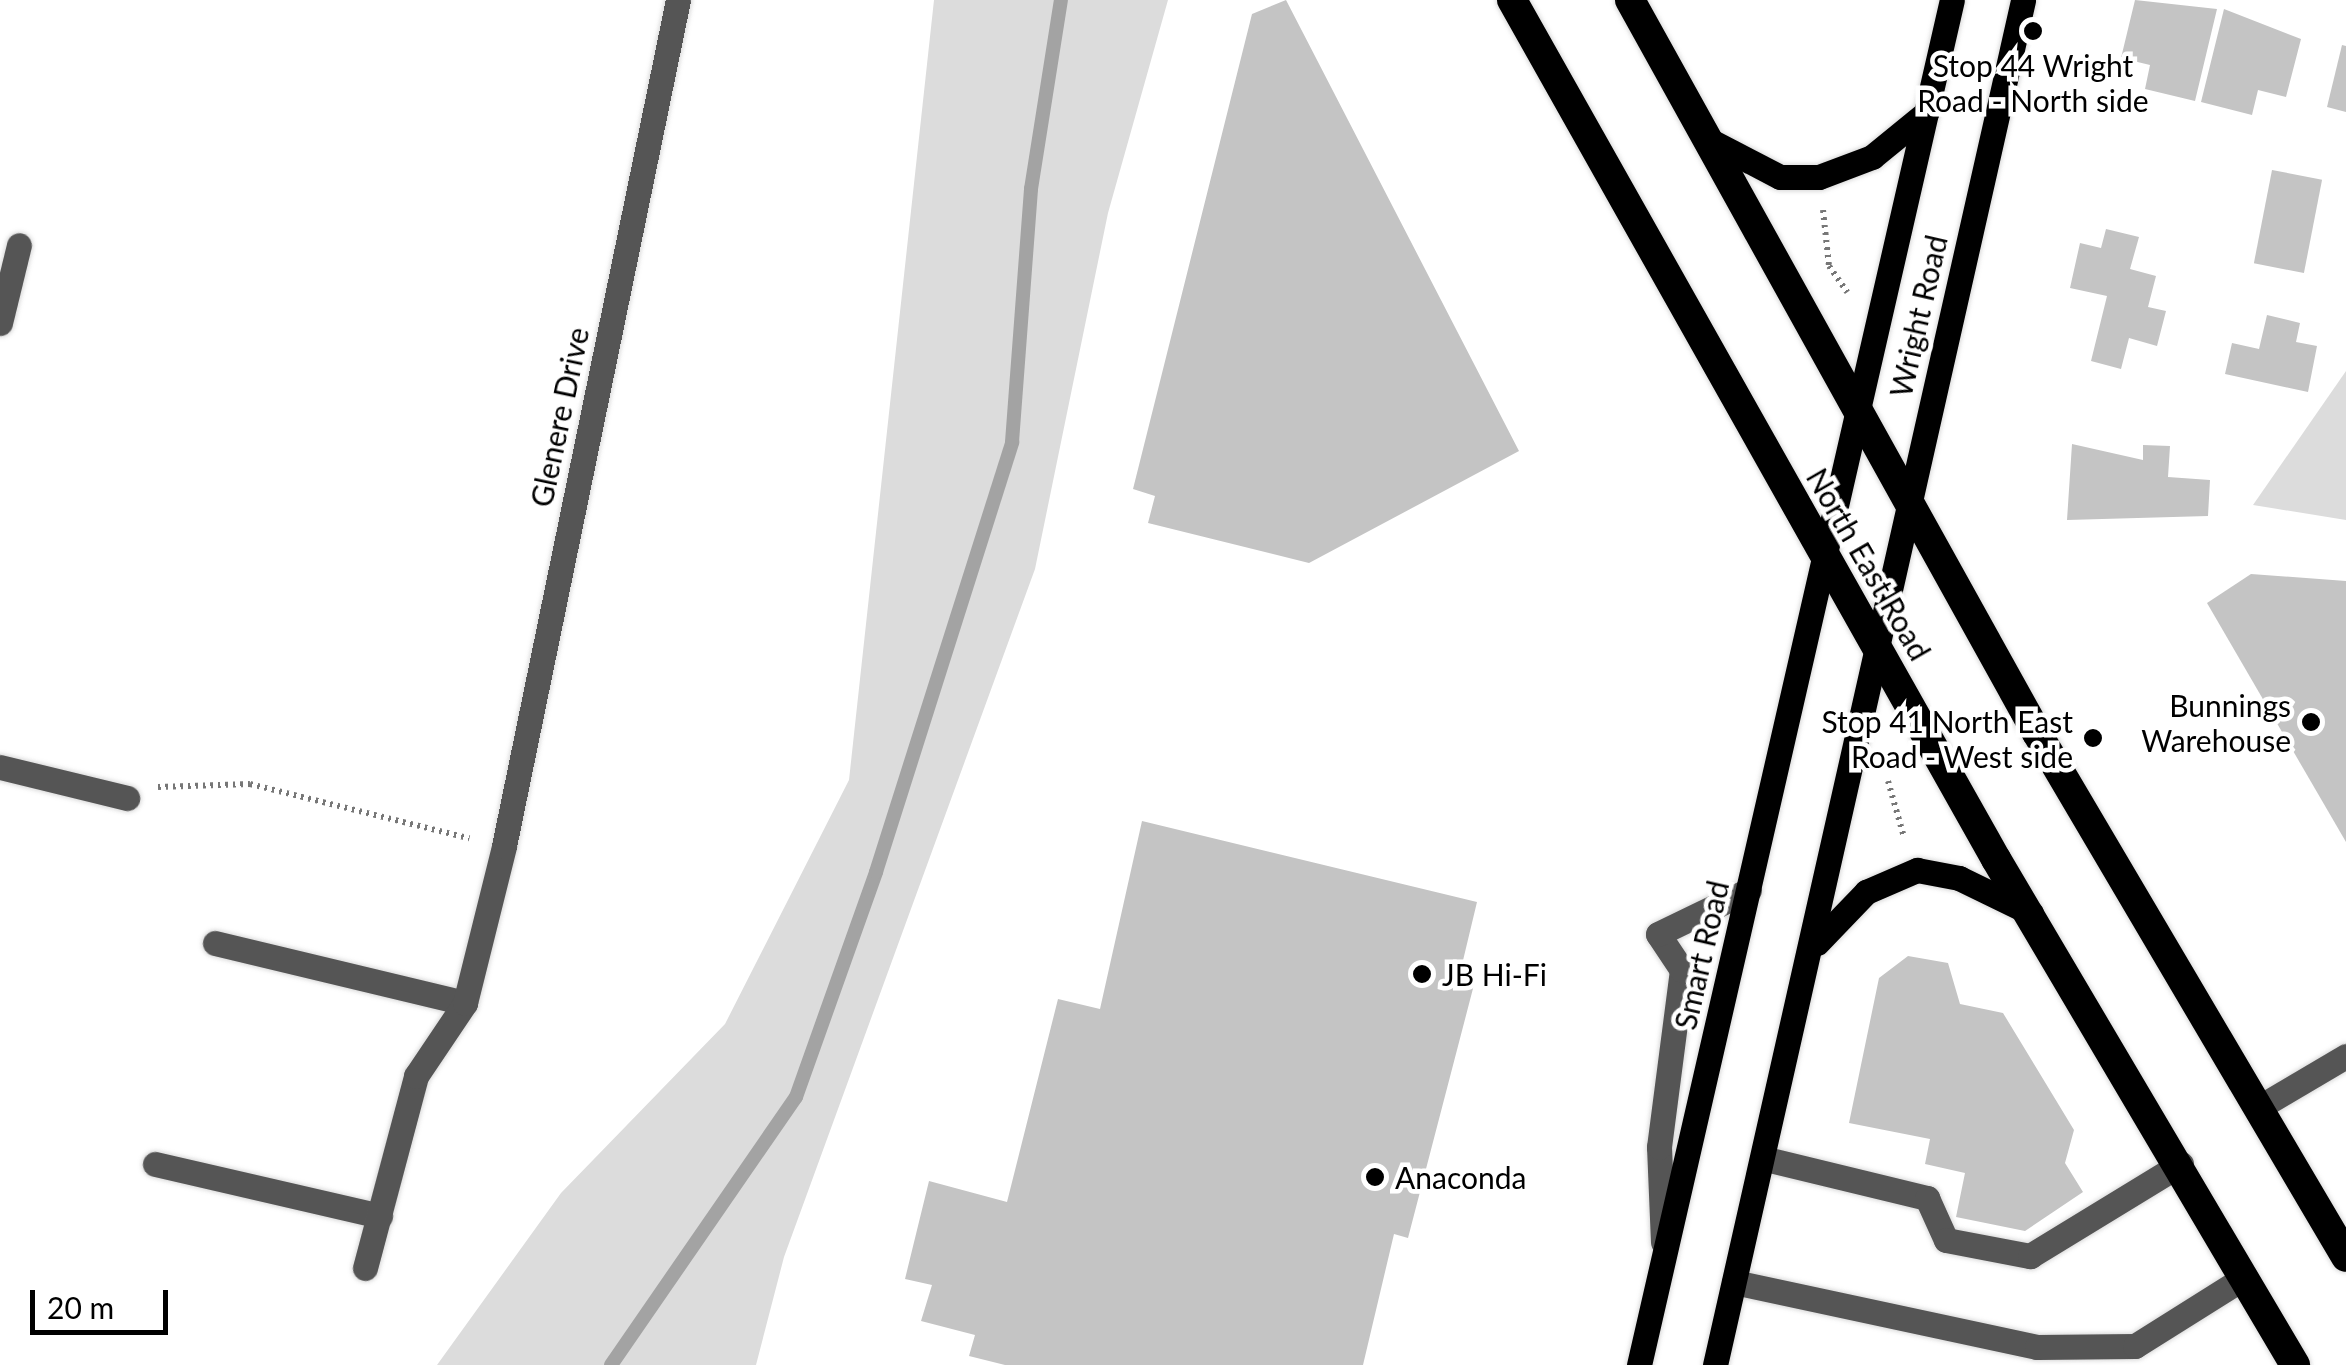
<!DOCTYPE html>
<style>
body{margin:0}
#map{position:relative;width:2346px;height:1365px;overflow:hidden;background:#fff;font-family:Lato,sans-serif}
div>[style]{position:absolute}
.green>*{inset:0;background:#dcdcdc}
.stream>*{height:14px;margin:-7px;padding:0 7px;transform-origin:7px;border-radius:7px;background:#a3a3a3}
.building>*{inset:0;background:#c4c4c4;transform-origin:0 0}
.path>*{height:6px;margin-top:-3px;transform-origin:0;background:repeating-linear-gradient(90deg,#777 0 2.5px,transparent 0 7.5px)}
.roads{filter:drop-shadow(0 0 2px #dbdbdb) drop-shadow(0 0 2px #dbdbdb)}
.minor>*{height:25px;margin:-12.5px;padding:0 12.5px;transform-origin:12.5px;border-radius:12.5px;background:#555}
.major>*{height:25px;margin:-12.5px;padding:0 12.5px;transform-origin:12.5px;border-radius:12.5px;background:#000}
.highway>*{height:30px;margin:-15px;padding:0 15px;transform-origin:15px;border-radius:15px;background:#000}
.dots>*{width:28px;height:28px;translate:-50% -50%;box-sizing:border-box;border:5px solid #fff;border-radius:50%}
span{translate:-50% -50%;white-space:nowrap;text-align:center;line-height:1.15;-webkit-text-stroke:9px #fff;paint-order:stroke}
.poi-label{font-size:30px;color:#000}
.right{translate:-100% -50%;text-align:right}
.left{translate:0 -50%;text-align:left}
.street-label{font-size:30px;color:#000}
.scale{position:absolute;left:30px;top:1290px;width:138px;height:45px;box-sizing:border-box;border:5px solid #000;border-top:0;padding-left:12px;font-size:30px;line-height:35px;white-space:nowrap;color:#000;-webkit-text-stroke:8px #fff;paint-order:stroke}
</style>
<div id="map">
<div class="green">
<div style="clip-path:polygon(934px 0,1168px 0,1108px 213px,1035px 569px,784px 1257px,756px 1365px,437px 1365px,561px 1193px,725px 1024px,849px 780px)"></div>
<div style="clip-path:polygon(2346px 371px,2346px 520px,2253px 505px)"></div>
</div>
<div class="stream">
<div style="left:611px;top:1365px;width:326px;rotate:-55.4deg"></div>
<div style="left:796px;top:1097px;width:239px;rotate:-70.4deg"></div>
<div style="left:876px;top:872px;width:451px;rotate:-72.4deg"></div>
<div style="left:1012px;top:442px;width:254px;rotate:-85.7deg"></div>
<div style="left:1031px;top:189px;width:191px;rotate:-81deg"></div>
</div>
<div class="building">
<div style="clip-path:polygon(1286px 0,1519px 451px,1309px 563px,1148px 523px,1155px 496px,1133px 489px,1252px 14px)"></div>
<div style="clip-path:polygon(2135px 0,2217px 9px,2195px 101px,2145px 89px,2150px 65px,2121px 58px)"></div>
<div style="clip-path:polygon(2224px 9px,2301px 39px,2286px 97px,2258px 90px,2252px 115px,2201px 102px)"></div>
<div style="clip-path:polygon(2342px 45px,2346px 46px,2346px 112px,2327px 107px)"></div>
<div style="left:2272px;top:170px;width:51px;height:95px;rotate:11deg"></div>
<div style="clip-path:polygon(2106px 229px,2139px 237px,2130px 269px,2156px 276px,2148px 307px,2166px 311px,2157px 346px,2129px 338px,2121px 369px,2091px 361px,2107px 296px,2070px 288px,2080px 243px,2101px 248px)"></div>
<div style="clip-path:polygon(2267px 315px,2300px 323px,2296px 342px,2317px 346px,2308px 392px,2225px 374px,2232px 343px,2259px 349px)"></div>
<div style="clip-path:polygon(2072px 444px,2143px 460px,2143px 445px,2170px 446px,2168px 477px,2210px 480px,2208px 516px,2067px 520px)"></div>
<div style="clip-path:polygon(2251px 574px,2346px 581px,2346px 842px,2207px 603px)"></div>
<div style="clip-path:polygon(1142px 821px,1477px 902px,1460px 973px,1476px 977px,1408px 1238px,1394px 1234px,1363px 1365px,1005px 1365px,969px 1356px,975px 1335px,921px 1321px,932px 1285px,905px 1279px,929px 1181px,1007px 1202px,1058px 999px,1100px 1009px)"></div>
<div style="clip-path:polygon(1908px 956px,1948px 963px,1960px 1004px,2003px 1013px,2074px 1130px,2065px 1163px,2083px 1192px,2025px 1231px,1956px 1217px,1965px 1173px,1925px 1164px,1930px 1139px,1849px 1123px,1879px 978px)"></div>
</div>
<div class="path">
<div style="left:1823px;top:210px;width:56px;rotate:83.9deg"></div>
<div style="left:1829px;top:266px;width:32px;rotate:55deg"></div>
<div style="left:1888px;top:781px;width:58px;rotate:74.1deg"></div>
<div style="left:158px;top:787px;width:92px;rotate:-1.9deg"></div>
<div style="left:250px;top:784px;width:226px;rotate:13.9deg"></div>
</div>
<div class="roads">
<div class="minor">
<div style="left:0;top:323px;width:80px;rotate:-76.3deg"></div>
<div style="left:0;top:767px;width:131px;rotate:13.7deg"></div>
<div style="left:215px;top:943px;width:257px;rotate:13.5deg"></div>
<div style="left:2258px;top:1108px;width:102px;rotate:-30.6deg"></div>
<div style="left:1766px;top:1159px;width:166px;rotate:13.6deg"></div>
<div style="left:1927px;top:1198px;width:46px;rotate:65.7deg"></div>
<div style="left:1946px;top:1240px;width:86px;rotate:10.8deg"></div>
<div style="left:2030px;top:1256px;width:177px;rotate:-31.4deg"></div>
<div style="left:155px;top:1164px;width:231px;rotate:13deg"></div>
<div style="left:1663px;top:1242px;width:95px;rotate:-92.4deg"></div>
<div style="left:1659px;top:1147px;width:178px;rotate:-82.6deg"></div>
<div style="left:1682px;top:970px;width:43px;rotate:-123.7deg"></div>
<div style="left:1658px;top:934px;width:101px;rotate:-25.8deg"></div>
<div style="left:365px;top:1268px;width:199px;rotate:-75.1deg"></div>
<div style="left:416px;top:1076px;width:88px;rotate:-56.1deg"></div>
<div style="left:465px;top:1003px;width:162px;rotate:-76deg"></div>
<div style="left:504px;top:846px;width:864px;rotate:-78.38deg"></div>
<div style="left:1734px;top:1282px;width:310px;rotate:12.1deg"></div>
<div style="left:2037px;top:1347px;width:98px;rotate:-0.6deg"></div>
<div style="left:2135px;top:1346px;width:130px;rotate:-32.1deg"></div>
</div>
<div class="major">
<div style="left:1707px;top:139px;width:82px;rotate:27.5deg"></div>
<div style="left:1780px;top:177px;width:39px"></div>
<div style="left:1819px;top:177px;width:57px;rotate:-20.7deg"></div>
<div style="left:1872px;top:157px;width:70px;rotate:-39.2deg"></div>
<div style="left:1817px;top:943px;width:71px;rotate:-46.1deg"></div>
<div style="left:1866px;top:892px;width:56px;rotate:-23.3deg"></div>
<div style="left:1917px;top:870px;width:43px;rotate:10.8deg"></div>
<div style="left:1959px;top:878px;width:80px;rotate:25.9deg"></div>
<div style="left:1639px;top:1365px;width:1400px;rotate:-77.09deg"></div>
<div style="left:1715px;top:1365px;width:1399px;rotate:-77.28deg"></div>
</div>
<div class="highway">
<div style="left:1512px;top:0;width:986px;rotate:60.6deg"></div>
<div style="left:1996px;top:859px;width:588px;rotate:59.42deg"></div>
<div style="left:1630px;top:0;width:838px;rotate:60.96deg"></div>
<div style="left:2037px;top:733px;width:608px;rotate:59.47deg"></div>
</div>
</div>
<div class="dots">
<div style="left:2033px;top:31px;background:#000"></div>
<div style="left:2311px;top:722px;background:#000"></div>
<div style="left:2093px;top:738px;background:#000"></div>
<div style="left:1422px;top:974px;background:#000"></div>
<div style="left:1375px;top:1177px;background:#000"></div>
</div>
<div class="poi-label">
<span style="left:2033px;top:82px">Stop 44 Wright<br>Road - North side</span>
<span class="right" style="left:2291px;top:722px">Bunnings<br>Warehouse</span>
<span class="right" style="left:2073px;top:738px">Stop 41 North East<br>Road - West side</span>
<span class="left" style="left:1442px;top:974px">JB Hi-Fi</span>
<span class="left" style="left:1395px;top:1177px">Anaconda</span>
</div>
<div class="street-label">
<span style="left:1918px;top:316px;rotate:-77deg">Wright Road</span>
<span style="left:559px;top:417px;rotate:-78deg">Glenere Drive</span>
<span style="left:1869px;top:564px;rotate:60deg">North East Road</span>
<span style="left:1701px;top:955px;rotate:-77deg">Smart Road</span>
</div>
<div class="scale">20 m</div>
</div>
